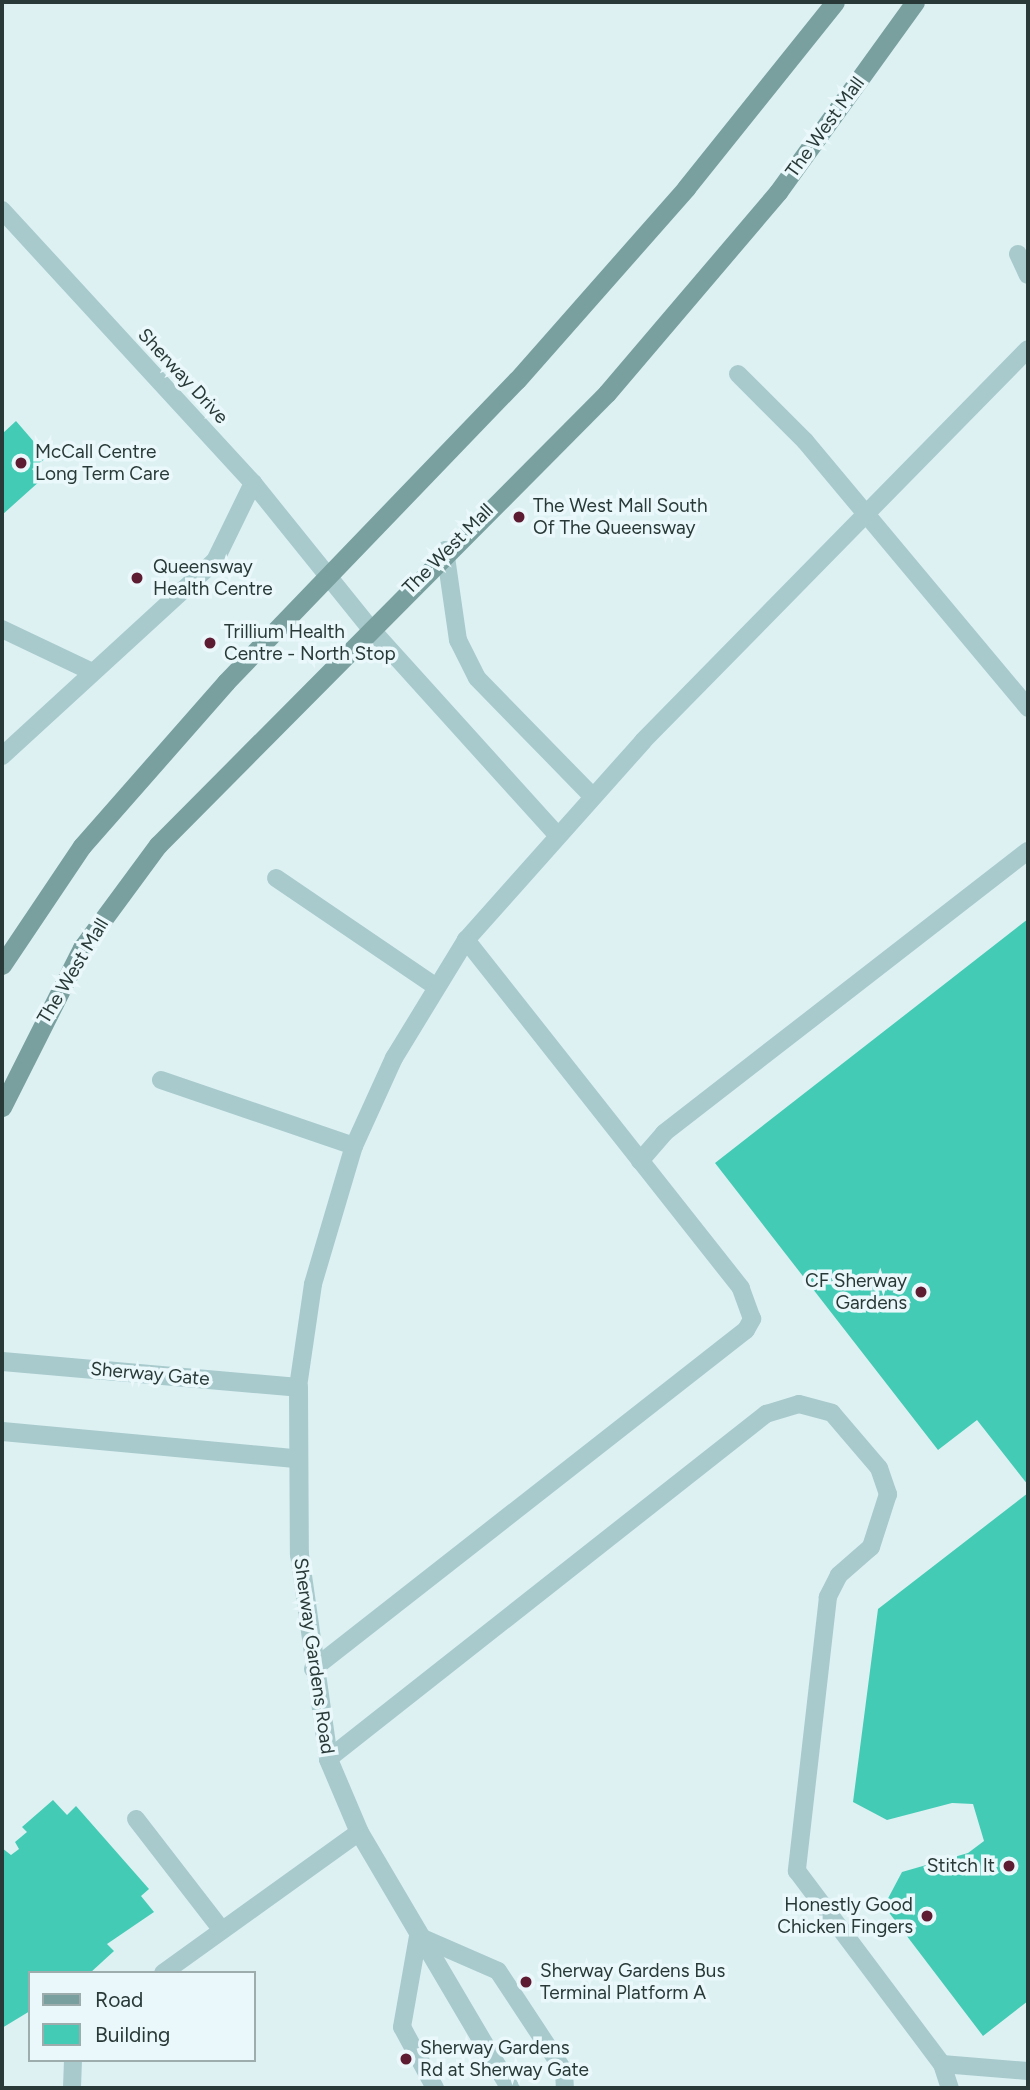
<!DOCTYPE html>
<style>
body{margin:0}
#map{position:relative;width:1030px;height:2090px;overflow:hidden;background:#ddf1f3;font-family:Figtree,sans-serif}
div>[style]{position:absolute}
.building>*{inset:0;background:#44cbb5}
.service>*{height:18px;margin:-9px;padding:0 9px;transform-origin:9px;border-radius:9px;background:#a8cacc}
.tertiary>*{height:19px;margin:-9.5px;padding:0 9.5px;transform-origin:9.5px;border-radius:9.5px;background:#a8cacc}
.secondary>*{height:19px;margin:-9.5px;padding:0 9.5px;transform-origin:9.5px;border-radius:9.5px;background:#79a09f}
.dots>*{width:19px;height:19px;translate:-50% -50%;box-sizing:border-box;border:4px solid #eaf8fb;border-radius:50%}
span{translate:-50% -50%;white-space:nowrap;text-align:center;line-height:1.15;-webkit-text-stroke:7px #eaf8fb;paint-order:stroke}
.street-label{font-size:19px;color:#293937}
.poi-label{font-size:19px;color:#293937}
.left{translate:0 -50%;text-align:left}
.right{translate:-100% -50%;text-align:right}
.frame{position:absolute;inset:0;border:4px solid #293937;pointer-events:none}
.legend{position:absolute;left:28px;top:1971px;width:228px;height:91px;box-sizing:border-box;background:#eaf8fb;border:2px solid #9dacad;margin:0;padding:9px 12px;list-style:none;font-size:21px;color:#293937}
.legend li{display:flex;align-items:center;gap:14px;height:35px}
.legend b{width:35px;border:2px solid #9dacad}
</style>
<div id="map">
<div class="building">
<div style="clip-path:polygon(16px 421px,47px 457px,32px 469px,41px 480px,2px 515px,2px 434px)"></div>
<div style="clip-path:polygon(1028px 919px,1028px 1485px,977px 1420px,938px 1450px,715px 1163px)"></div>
<div style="clip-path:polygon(1028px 1493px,1028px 2001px,983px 2036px,884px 1906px,902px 1872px,968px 1853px,984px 1841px,973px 1804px,952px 1803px,887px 1820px,853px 1802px,878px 1609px)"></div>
<div style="clip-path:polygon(53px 1800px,67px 1815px,76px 1806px,149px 1889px,141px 1896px,154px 1912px,107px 1944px,114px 1951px,90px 1973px,30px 1973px,30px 2011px,2px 2028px,2px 1848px,11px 1855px,19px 1849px,15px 1842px,27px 1832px,22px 1827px)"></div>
</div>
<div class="service">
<div style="left:2px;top:210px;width:371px;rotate:47.4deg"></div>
<div style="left:253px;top:483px;width:188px;rotate:51.1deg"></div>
<div style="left:371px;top:629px;width:276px;rotate:47.9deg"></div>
<div style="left:1018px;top:254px;width:23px;rotate:65deg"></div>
<div style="left:738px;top:374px;width:95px;rotate:45deg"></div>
<div style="left:805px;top:441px;width:348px;rotate:50.1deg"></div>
<div style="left:445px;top:550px;width:91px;rotate:81.8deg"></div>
<div style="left:458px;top:640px;width:42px;rotate:63.4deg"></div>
<div style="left:477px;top:678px;width:165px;rotate:45.7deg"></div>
<div style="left:2px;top:629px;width:98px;rotate:25.5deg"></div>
<div style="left:2px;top:756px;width:289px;rotate:-42.5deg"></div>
<div style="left:215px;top:561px;width:87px;rotate:-64deg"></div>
<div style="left:276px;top:878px;width:192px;rotate:34.2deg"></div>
<div style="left:161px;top:1080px;width:204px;rotate:18.9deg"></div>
<div style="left:640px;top:1161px;width:37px;rotate:-49deg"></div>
<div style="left:664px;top:1133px;width:460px;rotate:-37.8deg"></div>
<div style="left:298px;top:1387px;width:104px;rotate:-81.7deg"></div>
<div style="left:313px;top:1284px;width:144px;rotate:-73.5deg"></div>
<div style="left:354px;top:1146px;width:97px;rotate:-65.6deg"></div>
<div style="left:394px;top:1058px;width:138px;rotate:-58.6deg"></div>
<div style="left:466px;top:940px;width:266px;rotate:-48.3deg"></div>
<div style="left:643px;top:741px;width:549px;rotate:-45.52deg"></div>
<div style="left:313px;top:1669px;width:550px;rotate:-38.06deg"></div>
<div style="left:746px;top:1330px;width:13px;rotate:-61deg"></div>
<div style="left:752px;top:1319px;width:33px;rotate:-110deg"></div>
<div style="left:741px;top:1288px;width:444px;rotate:-128.3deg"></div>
<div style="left:328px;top:1759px;width:558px;rotate:-38.23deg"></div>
<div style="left:766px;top:1414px;width:34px;rotate:-17deg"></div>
<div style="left:799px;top:1404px;width:34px;rotate:15deg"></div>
<div style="left:832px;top:1413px;width:72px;rotate:49.5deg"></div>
<div style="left:879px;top:1468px;width:28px;rotate:71deg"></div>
<div style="left:888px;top:1494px;width:56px;rotate:107.8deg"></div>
<div style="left:871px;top:1547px;width:43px;rotate:138.8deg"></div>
<div style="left:839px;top:1575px;width:25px;rotate:117deg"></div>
<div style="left:828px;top:1597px;width:276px;rotate:96.5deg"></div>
<div style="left:797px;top:1871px;width:241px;rotate:53.1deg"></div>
<div style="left:942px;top:2064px;width:86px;rotate:4.7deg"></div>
<div style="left:136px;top:1819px;width:139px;rotate:52.3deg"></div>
<div style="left:163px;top:1973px;width:241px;rotate:-35.7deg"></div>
<div style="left:942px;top:2064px;width:25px;rotate:72deg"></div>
<div style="left:72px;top:2088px;width:28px;rotate:-88deg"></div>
<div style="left:435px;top:2088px;width:69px;rotate:-118.4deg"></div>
<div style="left:402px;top:2027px;width:92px;rotate:-80deg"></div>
<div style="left:418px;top:1936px;width:87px;rotate:23.6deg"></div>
<div style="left:498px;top:1971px;width:120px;rotate:56.6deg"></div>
<div style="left:564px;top:2071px;width:17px;rotate:87deg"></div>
</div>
<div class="tertiary">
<div style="left:2px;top:1361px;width:297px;rotate:5deg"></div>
<div style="left:298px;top:1387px;width:167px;rotate:89.7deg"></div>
<div style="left:299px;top:1554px;width:207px;rotate:81.9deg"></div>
<div style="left:328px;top:1759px;width:79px;rotate:67deg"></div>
<div style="left:359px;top:1832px;width:297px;rotate:59.5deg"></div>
<div style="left:2px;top:1431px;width:294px;rotate:5.3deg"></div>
</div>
<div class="secondary">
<div style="left:2px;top:965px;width:143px;rotate:-56.1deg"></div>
<div style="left:82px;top:846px;width:218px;rotate:-48.7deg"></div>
<div style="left:226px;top:682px;width:419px;rotate:-46.1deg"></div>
<div style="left:517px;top:380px;width:256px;rotate:-48.6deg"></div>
<div style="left:686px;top:188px;width:238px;rotate:-51.3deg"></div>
<div style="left:2px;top:1107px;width:178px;rotate:-63.3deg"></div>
<div style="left:82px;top:948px;width:128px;rotate:-53.6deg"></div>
<div style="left:158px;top:845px;width:637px;rotate:-45.19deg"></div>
<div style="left:607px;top:393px;width:264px;rotate:-49.6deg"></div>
<div style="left:778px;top:192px;width:234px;rotate:-54.2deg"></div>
</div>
<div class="dots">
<div style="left:21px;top:463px;background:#5d1c32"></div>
<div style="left:519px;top:517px;background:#5d1c32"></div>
<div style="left:137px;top:578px;background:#5d1c32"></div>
<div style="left:210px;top:643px;background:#5d1c32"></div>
<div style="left:921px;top:1292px;background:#5d1c32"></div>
<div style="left:1009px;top:1866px;background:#5d1c32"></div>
<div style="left:927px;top:1916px;background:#5d1c32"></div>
<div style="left:526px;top:1982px;background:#5d1c32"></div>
<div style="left:406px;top:2059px;background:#5d1c32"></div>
</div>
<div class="street-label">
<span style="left:825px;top:127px;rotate:-54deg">The West Mall</span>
<span style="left:183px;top:376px;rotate:47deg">Sherway Drive</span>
<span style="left:448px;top:549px;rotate:-45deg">The West Mall</span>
<span style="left:73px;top:971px;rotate:-59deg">The West Mall</span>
<span style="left:150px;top:1374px;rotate:5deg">Sherway Gate</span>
<span style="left:314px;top:1656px;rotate:82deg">Sherway Gardens Road</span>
</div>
<div class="poi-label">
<span class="left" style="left:35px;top:463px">McCall Centre<br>Long Term Care</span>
<span class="left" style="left:533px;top:517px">The West Mall South<br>Of The Queensway</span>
<span class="left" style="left:153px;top:578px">Queensway<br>Health Centre</span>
<span class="left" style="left:224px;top:643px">Trillium Health<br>Centre - North Stop</span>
<span class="right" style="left:907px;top:1292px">CF Sherway<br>Gardens</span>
<span class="right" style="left:995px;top:1866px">Stitch It</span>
<span class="right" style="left:913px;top:1916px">Honestly Good<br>Chicken Fingers</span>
<span class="left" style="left:540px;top:1982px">Sherway Gardens Bus<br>Terminal Platform A</span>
<span class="left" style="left:420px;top:2059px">Sherway Gardens<br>Rd at Sherway Gate</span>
</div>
<div class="frame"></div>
<ul class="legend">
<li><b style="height:9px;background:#79a09f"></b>Road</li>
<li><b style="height:19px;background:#44cbb5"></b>Building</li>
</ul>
</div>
